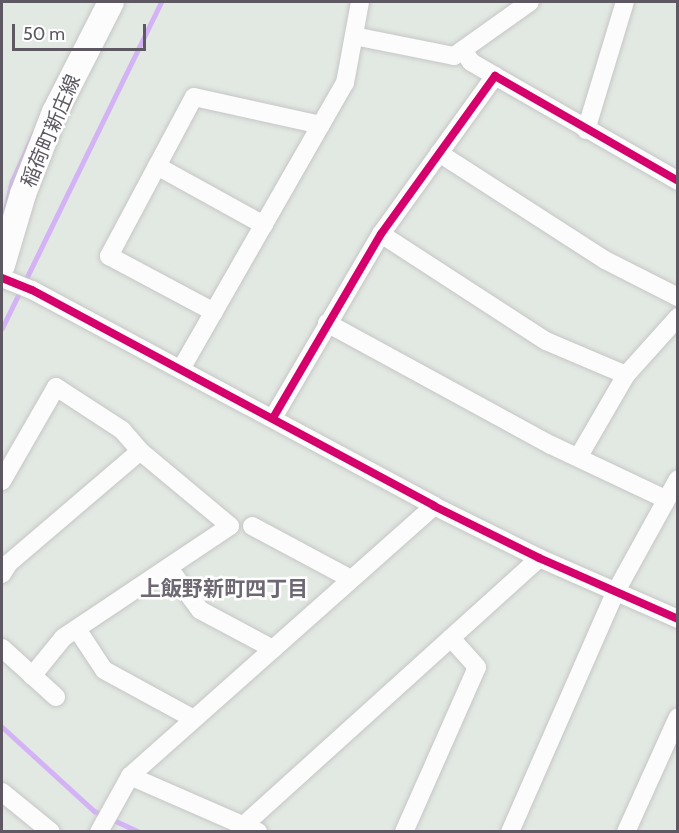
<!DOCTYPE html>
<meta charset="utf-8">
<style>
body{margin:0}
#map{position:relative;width:679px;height:833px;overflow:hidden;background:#e2e8e2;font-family:Cabin,"Noto Sans JP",sans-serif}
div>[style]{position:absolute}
.stream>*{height:5px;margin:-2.5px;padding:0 2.5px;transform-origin:2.5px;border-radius:2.5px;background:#d3b2f6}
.roads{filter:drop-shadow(0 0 2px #c5c6c6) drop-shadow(0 0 2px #c5c6c6)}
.minor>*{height:18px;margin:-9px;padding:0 9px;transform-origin:9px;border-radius:9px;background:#fbfcfb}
.secondary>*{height:26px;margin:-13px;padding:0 13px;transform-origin:13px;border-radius:13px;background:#fbfcfb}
.cycleway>*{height:8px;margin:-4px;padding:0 4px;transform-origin:4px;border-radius:4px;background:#d6006c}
span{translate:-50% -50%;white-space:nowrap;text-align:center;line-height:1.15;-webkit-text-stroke:5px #fff;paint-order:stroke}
.street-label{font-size:20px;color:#5d5861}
.neighbourhood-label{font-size:21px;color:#6e6873;font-weight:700}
.frame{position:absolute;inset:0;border:3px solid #5d5861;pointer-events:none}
.scale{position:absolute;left:12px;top:24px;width:134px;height:27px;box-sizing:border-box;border:3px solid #5d5861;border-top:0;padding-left:8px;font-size:18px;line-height:21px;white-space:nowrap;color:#5d5861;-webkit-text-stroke:4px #fff;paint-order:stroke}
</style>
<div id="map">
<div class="stream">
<div style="left:3px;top:219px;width:39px;rotate:-77deg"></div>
<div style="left:12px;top:181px;width:54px;rotate:-65.8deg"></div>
<div style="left:2px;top:328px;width:363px;rotate:-64deg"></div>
<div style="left:2px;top:727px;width:125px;rotate:42.4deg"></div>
<div style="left:94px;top:811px;width:50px;rotate:25deg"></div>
</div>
<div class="roads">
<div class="minor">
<div style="left:354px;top:36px;width:102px;rotate:11.3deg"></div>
<div style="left:454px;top:56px;width:93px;rotate:-35.4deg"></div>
<div style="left:463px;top:50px;width:14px;rotate:56deg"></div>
<div style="left:471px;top:62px;width:28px;rotate:30deg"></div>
<div style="left:586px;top:130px;width:134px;rotate:-73.1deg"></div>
<div style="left:439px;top:153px;width:197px;rotate:32.8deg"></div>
<div style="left:605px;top:260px;width:82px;rotate:26.9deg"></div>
<div style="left:157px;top:166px;width:122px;rotate:28.9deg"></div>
<div style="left:381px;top:234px;width:197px;rotate:33deg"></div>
<div style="left:546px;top:341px;width:87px;rotate:23deg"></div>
<div style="left:2px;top:278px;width:32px;rotate:22deg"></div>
<div style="left:32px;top:290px;width:456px;rotate:28.2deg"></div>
<div style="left:434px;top:506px;width:117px;rotate:26.3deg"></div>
<div style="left:539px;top:558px;width:152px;rotate:23.7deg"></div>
<div style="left:214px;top:312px;width:119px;rotate:-151.9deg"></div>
<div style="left:109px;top:256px;width:180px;rotate:-61.9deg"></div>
<div style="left:194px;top:97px;width:130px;rotate:12.4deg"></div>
<div style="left:327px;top:323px;width:255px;rotate:28.6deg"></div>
<div style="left:551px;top:445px;width:126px;rotate:25.3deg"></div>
<div style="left:181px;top:369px;width:330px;rotate:-60.2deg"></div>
<div style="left:345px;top:83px;width:82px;rotate:-79.5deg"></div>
<div style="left:273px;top:418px;width:213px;rotate:-59.6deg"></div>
<div style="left:381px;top:234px;width:195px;rotate:-54.2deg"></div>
<div style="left:495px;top:76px;width:211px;rotate:29.8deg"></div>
<div style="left:579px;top:456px;width:94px;rotate:-59.9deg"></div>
<div style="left:626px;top:375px;width:78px;rotate:-48.1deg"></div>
<div style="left:2px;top:481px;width:108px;rotate:-60.1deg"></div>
<div style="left:56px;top:387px;width:79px;rotate:33.1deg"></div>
<div style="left:122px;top:430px;width:28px;rotate:49deg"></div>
<div style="left:140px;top:451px;width:117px;rotate:39.8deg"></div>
<div style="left:230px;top:526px;width:201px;rotate:146.2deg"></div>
<div style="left:63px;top:638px;width:49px;rotate:129.2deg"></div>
<div style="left:252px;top:526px;width:112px;rotate:28.2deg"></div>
<div style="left:169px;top:568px;width:52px;rotate:53.6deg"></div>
<div style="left:200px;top:610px;width:83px;rotate:28.1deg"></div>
<div style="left:2px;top:574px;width:13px;rotate:-58deg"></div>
<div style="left:9px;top:563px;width:172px;rotate:-40.5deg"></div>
<div style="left:77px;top:629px;width:49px;rotate:56.6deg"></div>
<div style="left:104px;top:670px;width:102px;rotate:28.6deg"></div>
<div style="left:2px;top:648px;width:73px;rotate:42.2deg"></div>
<div style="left:130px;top:776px;width:140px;rotate:23.6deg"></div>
<div style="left:2px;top:792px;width:63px;rotate:39.2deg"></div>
<div style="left:99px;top:832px;width:64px;rotate:-61deg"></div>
<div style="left:130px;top:776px;width:407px;rotate:-41.6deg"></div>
<div style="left:241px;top:832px;width:8px;rotate:-67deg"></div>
<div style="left:244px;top:825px;width:398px;rotate:-42.1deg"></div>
<div style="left:404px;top:832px;width:180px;rotate:-66.1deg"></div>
<div style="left:477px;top:667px;width:39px;rotate:-132deg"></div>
<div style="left:510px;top:832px;width:261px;rotate:-66.3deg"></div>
<div style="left:615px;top:593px;width:130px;rotate:-61.1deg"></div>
<div style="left:626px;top:832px;width:126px;rotate:-65.7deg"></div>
</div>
<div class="secondary">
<div style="left:2px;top:265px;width:74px;rotate:-73.5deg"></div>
<div style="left:23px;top:194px;width:88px;rotate:-68.7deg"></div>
<div style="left:55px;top:112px;width:123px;rotate:-63deg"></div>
</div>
</div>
<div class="cycleway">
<div style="left:2px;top:278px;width:32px;rotate:22deg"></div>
<div style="left:32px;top:290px;width:456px;rotate:28.2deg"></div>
<div style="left:434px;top:506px;width:117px;rotate:26.3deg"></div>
<div style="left:539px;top:558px;width:152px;rotate:23.7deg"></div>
<div style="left:273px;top:418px;width:213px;rotate:-59.6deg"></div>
<div style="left:381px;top:234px;width:195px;rotate:-54.2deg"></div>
<div style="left:495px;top:76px;width:211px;rotate:29.8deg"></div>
</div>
<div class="street-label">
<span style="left:51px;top:131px;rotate:-67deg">稲荷町新庄線</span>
</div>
<div class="neighbourhood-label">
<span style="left:224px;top:589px">上飯野新町四丁目</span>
</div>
<div class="frame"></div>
<div class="scale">50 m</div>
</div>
